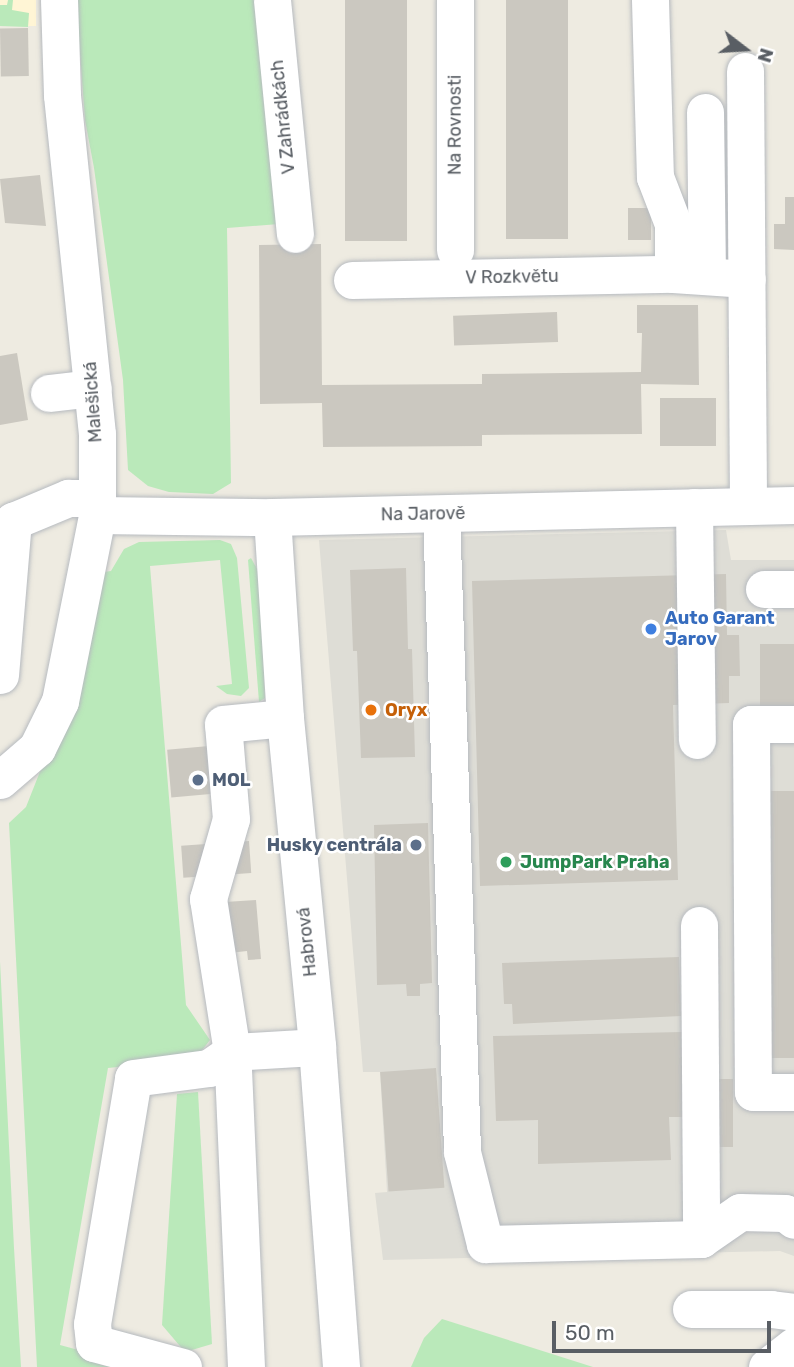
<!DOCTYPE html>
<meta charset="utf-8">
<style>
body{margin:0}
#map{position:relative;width:794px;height:1367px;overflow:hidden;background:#eeebe1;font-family:Rubik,sans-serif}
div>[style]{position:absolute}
.commercial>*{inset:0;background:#fff5d5;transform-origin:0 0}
.industrial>*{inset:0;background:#deddd6}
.green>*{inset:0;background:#bae9ba}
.building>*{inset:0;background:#cbc8c0;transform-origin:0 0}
.roads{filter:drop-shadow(0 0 2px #b6babf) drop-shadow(0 0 2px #b6babf)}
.minor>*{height:37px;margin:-18.5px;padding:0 18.5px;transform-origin:18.5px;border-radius:18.5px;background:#fff}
.dots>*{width:19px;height:19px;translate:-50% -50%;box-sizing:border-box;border:4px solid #fff;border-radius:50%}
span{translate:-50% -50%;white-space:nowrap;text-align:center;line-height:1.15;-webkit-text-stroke:5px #fff;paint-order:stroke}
.street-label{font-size:18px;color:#595e64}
.shop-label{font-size:18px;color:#366cbe;font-weight:700}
.left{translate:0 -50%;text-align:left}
.food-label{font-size:18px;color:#c56008;font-weight:700}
.service-label{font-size:18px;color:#4e5e75;font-weight:700}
.right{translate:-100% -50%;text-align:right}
.leisure-label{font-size:18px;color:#27864d;font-weight:700}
.north{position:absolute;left:710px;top:14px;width:70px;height:70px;-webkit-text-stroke:5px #fff;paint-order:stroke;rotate:107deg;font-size:19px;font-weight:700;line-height:28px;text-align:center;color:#595e64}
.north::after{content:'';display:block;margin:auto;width:24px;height:32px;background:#595e64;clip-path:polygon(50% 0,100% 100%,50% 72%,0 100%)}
.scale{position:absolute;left:552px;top:1321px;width:219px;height:32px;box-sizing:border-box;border:4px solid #595e64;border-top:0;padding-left:9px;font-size:21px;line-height:24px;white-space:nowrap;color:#595e64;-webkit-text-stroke:5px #fff;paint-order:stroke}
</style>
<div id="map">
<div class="commercial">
<div style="left:0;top:0;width:36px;height:26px"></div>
</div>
<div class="industrial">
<div style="clip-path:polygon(726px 530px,731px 560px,794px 560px,794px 1256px,780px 1251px,383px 1260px,375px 1193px,387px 1192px,380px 1072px,363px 1072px,319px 540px)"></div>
</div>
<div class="green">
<div style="clip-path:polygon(8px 0,13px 0,12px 10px,29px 13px,28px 27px,0 26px,0 5px,7px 5px)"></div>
<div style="clip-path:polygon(76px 0,254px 0,279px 224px,227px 228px,231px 483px,213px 494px,169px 492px,148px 486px,128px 470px,123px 380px,94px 168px,85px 120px)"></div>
<div style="clip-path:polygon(220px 540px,231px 544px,237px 558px,249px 688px,241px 696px,227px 694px,216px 686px,232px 684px,220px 560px,150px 566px,186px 1005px,210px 1040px,199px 1054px,156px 1063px,108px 1068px,60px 1345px,141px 1367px,37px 1367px,9px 823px,26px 807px,41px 769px,71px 720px,104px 572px,111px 571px,124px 549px,139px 542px)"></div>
<div style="clip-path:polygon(251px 558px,260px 574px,265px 698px,259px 702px,248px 560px)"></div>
<div style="clip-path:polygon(0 961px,14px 1248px,21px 1367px,0 1367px)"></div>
<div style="clip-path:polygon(198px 1092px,212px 1344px,185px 1352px,162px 1325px,177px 1094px)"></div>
<div style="clip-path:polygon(442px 1319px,593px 1367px,411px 1367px,424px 1338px)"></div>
</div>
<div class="building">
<div style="left:345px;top:0;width:62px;height:241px"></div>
<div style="left:506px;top:0;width:62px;height:239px"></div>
<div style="left:28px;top:28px;width:48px;height:28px;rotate:89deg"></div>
<div style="clip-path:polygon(40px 175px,46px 226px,5px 223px,0 179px)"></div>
<div style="clip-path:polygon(785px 197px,794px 197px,794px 250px,774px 249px,774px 224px,785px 224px)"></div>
<div style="left:628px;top:208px;width:23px;height:32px"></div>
<div style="clip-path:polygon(321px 244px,322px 385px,482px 384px,482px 374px,641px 372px,642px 333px,637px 333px,637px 305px,698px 305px,699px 385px,641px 384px,642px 434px,482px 435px,482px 446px,323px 447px,322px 403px,260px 404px,259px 245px)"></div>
<div style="left:557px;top:312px;width:30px;height:104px;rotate:88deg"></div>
<div style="clip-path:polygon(17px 353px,28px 420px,0 425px,0 356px)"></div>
<div style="left:660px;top:398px;width:56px;height:48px"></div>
<div style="clip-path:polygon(406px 568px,408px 649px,412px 649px,415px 757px,361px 758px,357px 651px,353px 651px,350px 570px)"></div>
<div style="clip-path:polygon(726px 574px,727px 635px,739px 635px,740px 676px,729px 676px,729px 703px,673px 705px,678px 880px,480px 886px,472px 581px)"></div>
<div style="left:760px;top:644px;width:34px;height:62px"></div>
<div style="left:209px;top:746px;width:48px;height:42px;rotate:85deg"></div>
<div style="left:794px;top:791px;width:267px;height:32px;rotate:90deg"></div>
<div style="clip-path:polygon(428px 823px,432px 983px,420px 984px,420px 996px,407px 996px,406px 984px,377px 985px,374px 825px)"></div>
<div style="left:249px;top:841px;width:32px;height:68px;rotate:86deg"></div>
<div style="clip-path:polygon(256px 900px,261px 959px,248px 960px,247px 951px,229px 953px,225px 902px)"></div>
<div style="clip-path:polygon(679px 957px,681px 1016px,513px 1024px,512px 1004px,504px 1004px,502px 963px)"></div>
<div style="clip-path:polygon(682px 1032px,684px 1117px,669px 1117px,671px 1160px,538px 1164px,538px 1120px,496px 1121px,493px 1036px)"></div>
<div style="left:436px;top:1068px;width:120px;height:56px;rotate:86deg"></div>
<div style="left:705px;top:1079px;width:28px;height:68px"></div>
</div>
<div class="roads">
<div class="minor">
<div style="left:272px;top:0;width:235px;rotate:84.4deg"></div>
<div style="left:455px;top:0;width:250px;rotate:90deg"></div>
<div style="left:650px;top:0;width:177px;rotate:88.4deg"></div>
<div style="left:655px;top:177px;width:50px;rotate:69deg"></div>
<div style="left:673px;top:224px;width:50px;rotate:90deg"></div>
<div style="left:745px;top:71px;width:435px;rotate:89.6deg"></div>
<div style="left:705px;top:112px;width:164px;rotate:89.3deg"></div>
<div style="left:352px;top:280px;width:321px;rotate:-1.1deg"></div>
<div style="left:673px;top:274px;width:74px;rotate:3.9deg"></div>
<div style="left:49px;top:393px;width:44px;rotate:-6.5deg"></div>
<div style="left:694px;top:507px;width:233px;rotate:89.3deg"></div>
<div style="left:441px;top:514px;width:638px;rotate:88.11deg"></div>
<div style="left:462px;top:1152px;width:95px;rotate:76deg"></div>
<div style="left:485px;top:1244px;width:216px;rotate:-1.3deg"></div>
<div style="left:701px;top:1239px;width:47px;rotate:-34.7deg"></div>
<div style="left:740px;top:1212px;width:45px;rotate:1.3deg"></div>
<div style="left:785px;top:1213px;width:11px;rotate:38deg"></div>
<div style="left:97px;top:515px;width:175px;rotate:0.7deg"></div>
<div style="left:272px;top:517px;width:522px;rotate:-1.32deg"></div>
<div style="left:272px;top:517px;width:201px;rotate:86.3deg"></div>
<div style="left:285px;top:718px;width:331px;rotate:84.4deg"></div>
<div style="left:317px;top:1047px;width:321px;rotate:85.7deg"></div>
<div style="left:764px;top:589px;width:30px"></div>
<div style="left:0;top:675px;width:155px;rotate:-85.2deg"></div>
<div style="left:13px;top:521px;width:60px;rotate:-22.7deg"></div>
<div style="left:68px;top:498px;width:29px"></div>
<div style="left:794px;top:724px;width:43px;rotate:180deg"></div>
<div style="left:751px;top:724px;width:368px;rotate:89.7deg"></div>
<div style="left:753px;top:1092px;width:41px"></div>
<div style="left:0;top:780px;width:49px;rotate:-40.9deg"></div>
<div style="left:37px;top:748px;width:52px;rotate:-63.9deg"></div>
<div style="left:60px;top:701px;width:190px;rotate:-78.7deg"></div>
<div style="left:97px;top:515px;width:81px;rotate:-90deg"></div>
<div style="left:97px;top:434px;width:341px;rotate:-95.9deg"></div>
<div style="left:62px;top:95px;width:95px;rotate:-91.8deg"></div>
<div style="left:699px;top:925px;width:314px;rotate:89.6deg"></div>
<div style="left:691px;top:1309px;width:80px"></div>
<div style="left:771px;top:1309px;width:23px;rotate:7deg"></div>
<div style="left:183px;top:1367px;width:92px;rotate:-164.9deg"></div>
<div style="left:94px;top:1343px;width:19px;rotate:-96deg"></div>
<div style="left:92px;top:1324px;width:249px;rotate:-80.5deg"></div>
<div style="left:133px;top:1078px;width:77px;rotate:-7.5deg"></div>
<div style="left:209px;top:1068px;width:28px;rotate:-35deg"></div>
<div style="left:232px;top:1052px;width:85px;rotate:-3.4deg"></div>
<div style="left:246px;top:1367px;width:315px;rotate:-92.5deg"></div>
<div style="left:232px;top:1052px;width:155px;rotate:-98.9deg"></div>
<div style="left:208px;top:899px;width:83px;rotate:-74deg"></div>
<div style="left:231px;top:819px;width:95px;rotate:-94.8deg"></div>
<div style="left:223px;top:724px;width:62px;rotate:-5.5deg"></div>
<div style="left:767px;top:1367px;width:34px;rotate:-38deg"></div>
</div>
</div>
<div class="dots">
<div style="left:651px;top:629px;background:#3f7fe0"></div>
<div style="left:371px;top:710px;background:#e8710a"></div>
<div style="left:198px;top:780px;background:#5c6f8a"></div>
<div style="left:416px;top:845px;background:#5c6f8a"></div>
<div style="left:506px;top:862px;background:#2e9e5b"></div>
</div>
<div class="street-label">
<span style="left:283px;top:117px;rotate:-96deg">V Zahrádkách</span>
<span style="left:455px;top:125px;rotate:-90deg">Na Rovnosti</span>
<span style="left:512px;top:277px;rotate:-1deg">V Rozkvětu</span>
<span style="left:93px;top:402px;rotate:-94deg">Malešická</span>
<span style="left:423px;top:514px;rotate:-1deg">Na Jarově</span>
<span style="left:307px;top:942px;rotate:-96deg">Habrová</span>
</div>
<div class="shop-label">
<span class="left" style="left:665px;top:629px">Auto Garant<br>Jarov</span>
</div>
<div class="food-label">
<span class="left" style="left:385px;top:710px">Oryx</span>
</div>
<div class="service-label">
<span class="left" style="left:212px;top:780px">MOL</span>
<span class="right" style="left:402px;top:845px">Husky centrála</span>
</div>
<div class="leisure-label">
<span class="left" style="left:520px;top:862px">JumpPark Praha</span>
</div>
<div class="north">N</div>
<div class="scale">50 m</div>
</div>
